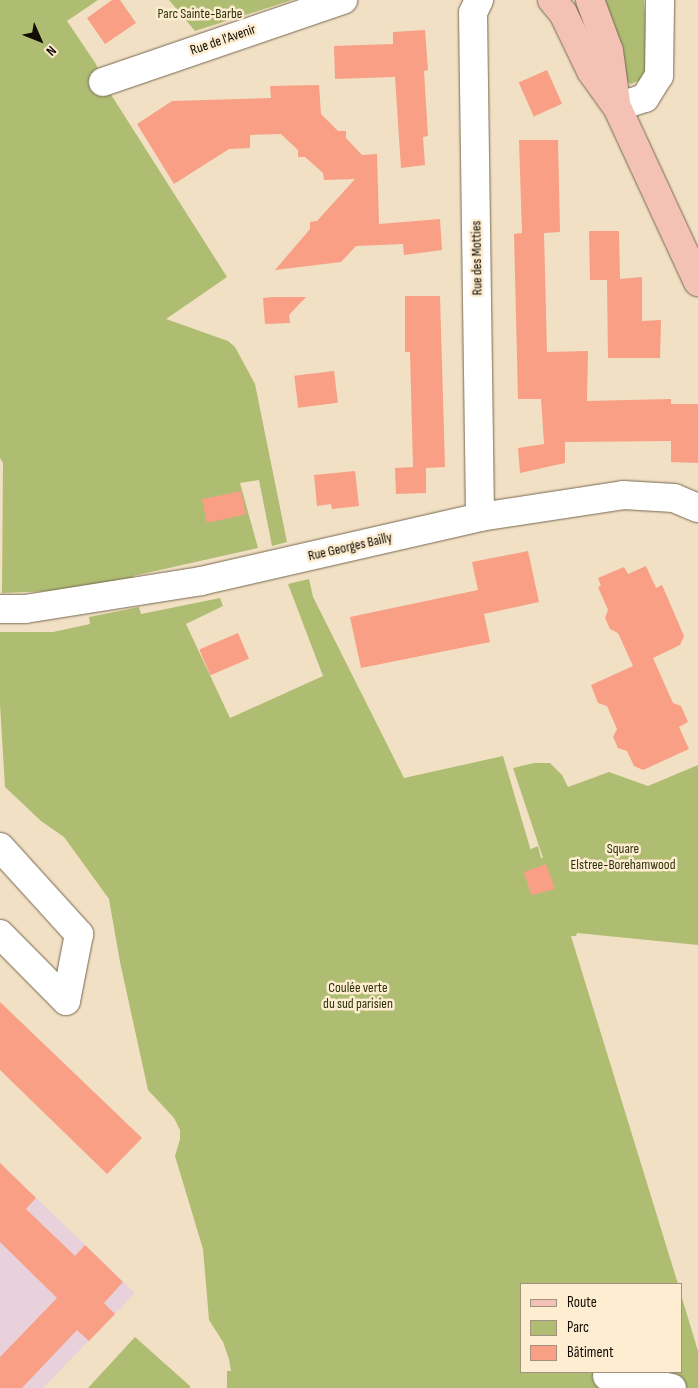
<!DOCTYPE html>
<meta charset="utf-8">
<style>
body{margin:0}
#map{position:relative;width:698px;height:1388px;overflow:hidden;background:#f1e0c4;font-family:"Sofia Sans Condensed",sans-serif}
div>[style]{position:absolute}
.education>*{inset:0;background:#e9d1dc}
.green>*{inset:0;background:#afbd73}
.building>*{inset:0;background:#f89f85;transform-origin:0 0}
.roads{filter:drop-shadow(0 0 1px #776850) drop-shadow(0 0 1px #776850)}
.minor>*{height:28px;margin:-14px;padding:0 14px;transform-origin:14px;border-radius:14px;background:#fff}
.major>*{height:28px;margin:-14px;padding:0 14px;transform-origin:14px;border-radius:14px;background:#f4c1b5}
span{translate:-50% -50%;white-space:nowrap;text-align:center;line-height:1.15;-webkit-text-stroke:5px #feedd1;paint-order:stroke}
.park-label{font-size:14px;color:#2d330d}
.street-label{font-size:14px;color:#100b03}
.legend{position:absolute;left:520px;top:1283px;width:162px;height:90px;box-sizing:border-box;background:#feedd1;border:1px solid #9f937f;margin:0;padding:6px 9px;list-style:none;font-size:15px;color:#100b03}
.legend li{display:flex;align-items:center;gap:10px;height:25px}
.legend b{width:25px;border:1px solid #9f937f}
.north{position:absolute;left:15px;top:15px;width:50px;height:50px;-webkit-text-stroke:4px #feedd1;paint-order:stroke;rotate:134deg;font-size:14px;font-weight:700;line-height:20px;text-align:center;color:#100b03}
.north::after{content:'';display:block;margin:auto;width:18px;height:22px;background:#100b03;clip-path:polygon(50% 0,100% 100%,50% 72%,0 100%)}
</style>
<div id="map">
<div class="education">
<div style="clip-path:polygon(0 1163px,135px 1293px,43px 1388px,0 1388px)"></div>
</div>
<div class="green">
<div style="clip-path:polygon(0 0,98px 0,67px 21px,96px 64px,103px 82px,227px 277px,166px 319px,228px 341px,235px 347px,255px 384px,287px 542px,272px 546px,259px 480px,240px 483px,258px 548px,133px 576px,135px 583px,50px 591px,2px 593px,3px 463px,0 458px)"></div>
<div style="clip-path:polygon(169px 0,292px 0,195px 31px)"></div>
<div style="clip-path:polygon(600px 0,644px 0,648px 58px,645px 78px,631px 84px,625px 80px)"></div>
<div style="clip-path:polygon(309px 579px,313px 597px,404px 778px,503px 756px,531px 851px,531px 849px,538px 846px,541px 858px,543px 858px,513px 768px,534px 763px,550px 763px,562px 775px,568px 787px,609px 772px,648px 786px,698px 765px,698px 945px,577px 933px,576px 936px,571px 936px,678px 1284px,522px 1284px,522px 1372px,682px 1372px,682px 1298px,698px 1351px,698px 1388px,227px 1388px,227px 1371px,231px 1371px,229px 1359px,223px 1342px,209px 1320px,203px 1249px,175px 1156px,180px 1139px,180px 1130px,174px 1118px,148px 1090px,120px 962px,109px 899px,64px 837px,41px 821px,5px 787px,0 704px,0 632px,53px 632px,90px 624px,89px 617px,139px 607px,141px 614px,220px 598px,223px 606px,186px 624px,230px 718px,323px 676px,288px 584px)"></div>
<div style="clip-path:polygon(135px 1337px,190px 1386px,190px 1388px,88px 1388px)"></div>
</div>
<div class="building">
<div style="clip-path:polygon(112px 0,120px 0,136px 23px,105px 44px,87px 18px)"></div>
<div style="clip-path:polygon(425px 30px,428px 70px,424px 71px,428px 136px,423px 137px,425px 165px,401px 168px,395px 77px,335px 79px,334px 46px,393px 44px,393px 32px)"></div>
<div style="left:547px;top:70px;width:37px;height:31px;rotate:66deg"></div>
<div style="clip-path:polygon(319px 85px,321px 114px,338px 131px,346px 131px,346px 138px,362px 155px,377px 154px,379px 224px,440px 219px,442px 250px,404px 255px,403px 244px,356px 246px,341px 262px,275px 270px,310px 229px,310px 222px,317px 221px,355px 179px,324px 180px,323px 173px,305px 157px,298px 157px,298px 150px,281px 134px,250px 135px,250px 148px,229px 149px,174px 184px,137px 124px,172px 101px,271px 98px,270px 86px)"></div>
<div style="clip-path:polygon(519px 140px,558px 140px,560px 232px,544px 233px,547px 352px,588px 351px,587px 401px,671px 399px,671px 404px,698px 404px,698px 463px,671px 462px,671px 441px,565px 442px,565px 463px,520px 473px,518px 448px,544px 444px,541px 399px,518px 399px,514px 234px,522px 233px)"></div>
<div style="clip-path:polygon(589px 231px,619px 231px,620px 279px,642px 277px,642px 321px,661px 320px,660px 358px,608px 358px,607px 280px,590px 280px)"></div>
<div style="clip-path:polygon(405px 296px,440px 296px,445px 467px,426px 468px,426px 493px,396px 494px,395px 468px,413px 467px,410px 352px,405px 352px)"></div>
<div style="clip-path:polygon(273px 297px,306px 297px,289px 315px,290px 323px,265px 324px,263px 298px)"></div>
<div style="left:334px;top:371px;width:32px;height:40px;rotate:83deg"></div>
<div style="clip-path:polygon(355px 471px,359px 506px,332px 509px,331px 504px,317px 506px,314px 475px)"></div>
<div style="left:241px;top:491px;width:24px;height:40px;rotate:78deg"></div>
<div style="clip-path:polygon(528px 551px,539px 602px,484px 614px,490px 642px,361px 668px,350px 617px,478px 590px,472px 562px)"></div>
<div style="clip-path:polygon(646px 566px,656px 588px,662px 585px,684px 636px,680px 645px,653px 658px,673px 703px,681px 706px,688px 722px,679px 727px,689px 749px,643px 770px,634px 766px,627px 751px,618px 748px,613px 737px,617px 729px,607px 706px,598px 703px,591px 685px,633px 666px,618px 633px,610px 629px,605px 618px,608px 610px,598px 587px,601px 586px,598px 578px,624px 567px,628px 574px)"></div>
<div style="left:238px;top:633px;width:28px;height:42px;rotate:67deg"></div>
<div style="clip-path:polygon(546px 864px,555px 889px,531px 895px,524px 872px)"></div>
<div style="clip-path:polygon(0 1002px,142px 1138px,107px 1174px,0 1070px)"></div>
<div style="clip-path:polygon(0 1163px,36px 1198px,26px 1209px,75px 1256px,85px 1245px,123px 1282px,104px 1303px,115px 1314px,89px 1341px,77px 1330px,22px 1388px,0 1388px,0 1357px,57px 1298px,0 1242px)"></div>
</div>
<div class="roads">
<div class="minor">
<div style="left:479px;top:0;width:14px;rotate:115deg"></div>
<div style="left:473px;top:13px;width:504px;rotate:89.2deg"></div>
<div style="left:103px;top:82px;width:254px;rotate:-18.9deg"></div>
<div style="left:617px;top:107px;width:29px;rotate:-18deg"></div>
<div style="left:645px;top:98px;width:26px;rotate:-58deg"></div>
<div style="left:659px;top:76px;width:76px;rotate:-89.2deg"></div>
<div style="left:0;top:609px;width:25px"></div>
<div style="left:25px;top:609px;width:178px;rotate:-9deg"></div>
<div style="left:201px;top:581px;width:286px;rotate:-12.9deg"></div>
<div style="left:480px;top:517px;width:145px;rotate:-8.7deg"></div>
<div style="left:623px;top:495px;width:51px;rotate:3.4deg"></div>
<div style="left:674px;top:498px;width:26px;rotate:23deg"></div>
<div style="left:0;top:847px;width:118px;rotate:47.8deg"></div>
<div style="left:79px;top:934px;width:68px;rotate:101deg"></div>
<div style="left:0;top:934px;width:94px;rotate:45.4deg"></div>
<div style="left:607px;top:1376px;width:66px;rotate:10.5deg"></div>
</div>
<div class="major">
<div style="left:552px;top:0;width:17px;rotate:50deg"></div>
<div style="left:563px;top:13px;width:64px;rotate:64.2deg"></div>
<div style="left:591px;top:71px;width:44px;rotate:54.2deg"></div>
<div style="left:617px;top:107px;width:193px;rotate:65.2deg"></div>
<div style="left:590px;top:0;width:54px;rotate:69.6deg"></div>
<div style="left:609px;top:51px;width:52px;rotate:82.3deg"></div>
</div>
</div>
<div class="park-label">
<span style="left:200px;top:14px">Parc Sainte-Barbe</span>
<span style="left:623px;top:857px">Square<br>Elstree-Borehamwood</span>
<span style="left:358px;top:996px">Coulée verte<br>du sud parisien</span>
</div>
<div class="street-label">
<span style="left:223px;top:40px;rotate:-19deg">Rue de l'Avenir</span>
<span style="left:477px;top:258px;rotate:-91deg">Rue des Motties</span>
<span style="left:350px;top:547px;rotate:-13deg">Rue Georges Bailly</span>
</div>
<ul class="legend">
<li><b style="height:6px;background:#f4c1b5"></b>Route</li>
<li><b style="height:14px;background:#afbd73"></b>Parc</li>
<li><b style="height:14px;background:#f89f85"></b>Bâtiment</li>
</ul>
<div class="north">N</div>
</div>
